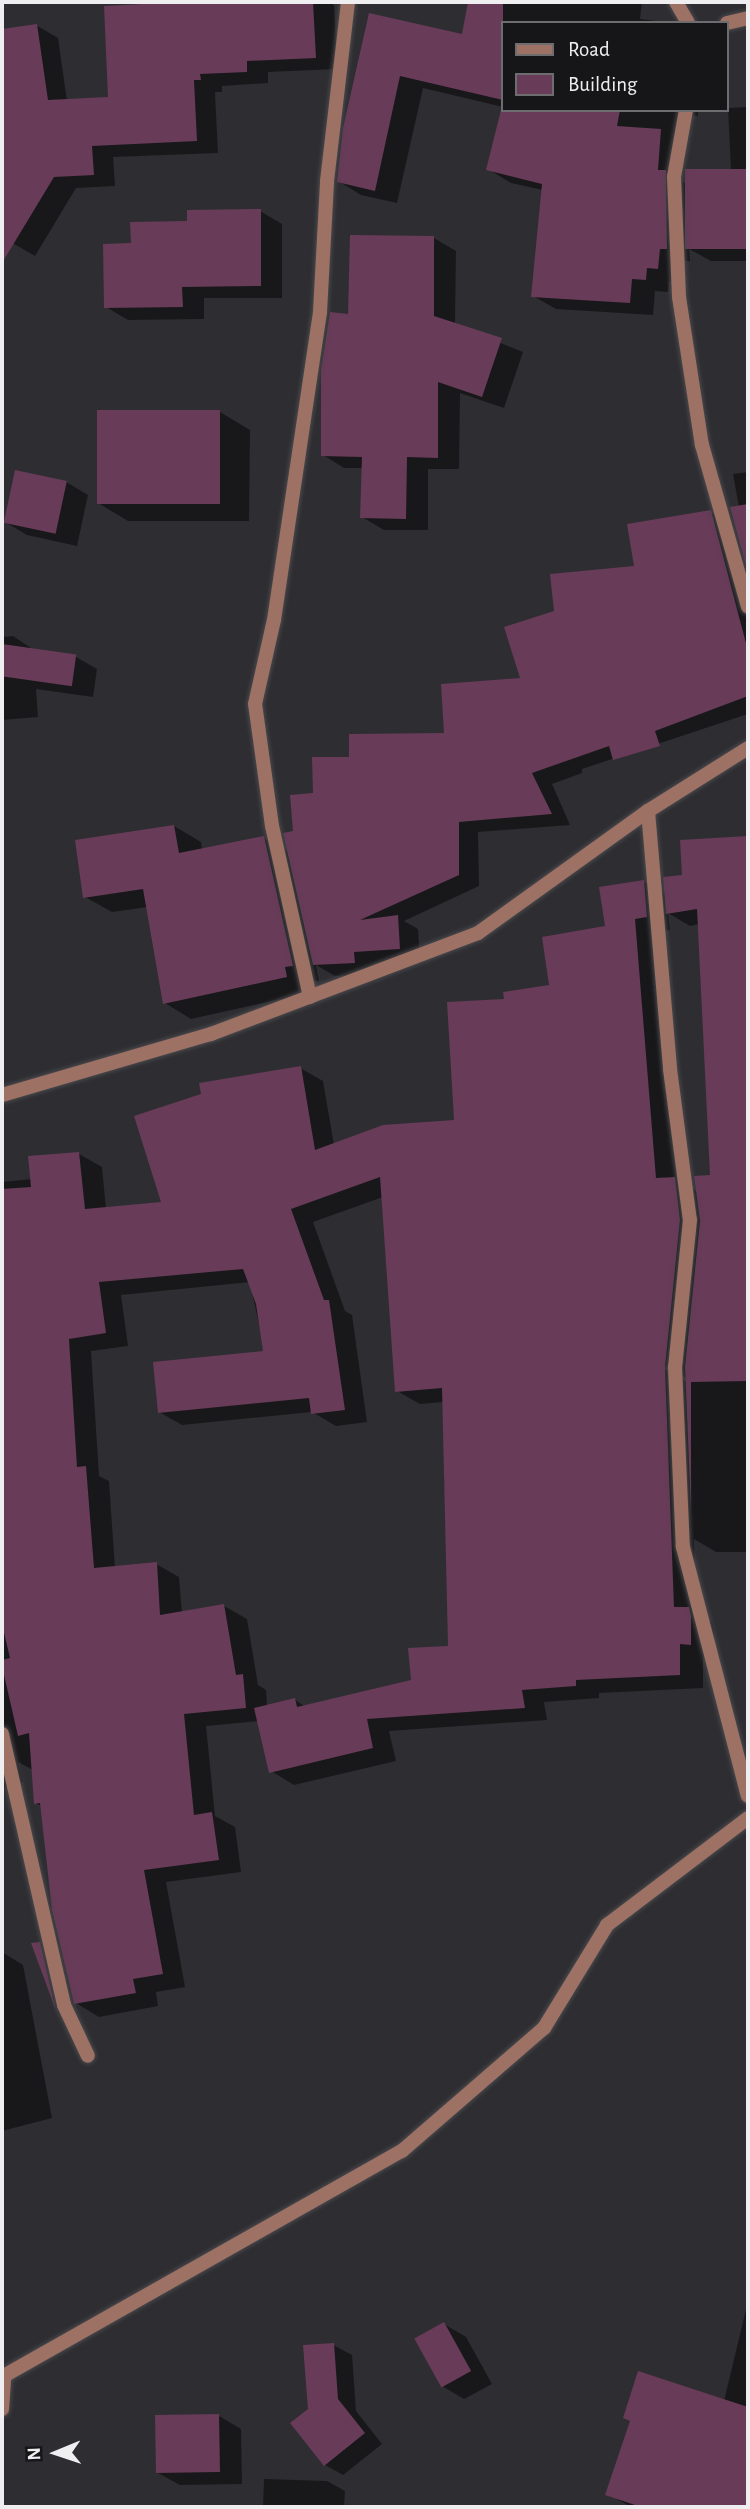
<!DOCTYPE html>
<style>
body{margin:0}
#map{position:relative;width:750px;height:2509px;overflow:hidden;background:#2e2e32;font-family:"Alegreya Sans",sans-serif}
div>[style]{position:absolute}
.shadow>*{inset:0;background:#0007}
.building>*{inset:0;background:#683b58;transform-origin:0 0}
.roads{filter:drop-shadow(0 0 2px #49494d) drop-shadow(0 0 2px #49494d)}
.service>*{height:14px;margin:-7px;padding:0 7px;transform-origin:7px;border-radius:7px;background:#9e7165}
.minor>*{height:14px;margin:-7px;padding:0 7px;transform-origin:7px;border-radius:7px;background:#9e7165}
span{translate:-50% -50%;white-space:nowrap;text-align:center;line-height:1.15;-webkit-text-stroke:5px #161618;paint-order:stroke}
.frame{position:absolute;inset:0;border:4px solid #efeff2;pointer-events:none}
.legend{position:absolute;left:501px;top:21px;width:228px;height:91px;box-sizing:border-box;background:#161618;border:2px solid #6d6d6f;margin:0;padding:9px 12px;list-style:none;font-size:21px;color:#efeff2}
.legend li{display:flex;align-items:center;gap:14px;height:35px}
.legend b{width:35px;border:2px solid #6d6d6f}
.north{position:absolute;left:21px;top:2418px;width:70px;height:70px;-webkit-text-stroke:5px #161618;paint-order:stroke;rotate:268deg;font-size:19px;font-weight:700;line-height:28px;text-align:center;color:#efeff2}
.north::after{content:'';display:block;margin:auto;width:24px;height:32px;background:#efeff2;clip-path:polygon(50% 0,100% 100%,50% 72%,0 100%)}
</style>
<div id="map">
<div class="shadow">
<div style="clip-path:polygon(183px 2px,328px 2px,334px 5px,337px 69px,268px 72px,268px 83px,222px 86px,222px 92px,215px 92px,218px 153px,113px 157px,115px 186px,76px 188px,35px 256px,2px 237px,6px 176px,2px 177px,2px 86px,6px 84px,2px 31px,36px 25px,58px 38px,67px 101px,109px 99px)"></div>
<div style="clip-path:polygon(470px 2px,642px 2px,640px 19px,673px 23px,503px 23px,503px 107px,423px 88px,397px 203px,361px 195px,338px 181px,370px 15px,463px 36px)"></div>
<div style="clip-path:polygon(748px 107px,748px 261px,711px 261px,689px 249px,690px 261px,682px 261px,681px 281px,669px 281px,668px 292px,655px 291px,653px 315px,556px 309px,533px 296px,543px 190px,511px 183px,488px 169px,503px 108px,698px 110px,698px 116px,686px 115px,680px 180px,687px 184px,731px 171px,728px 108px)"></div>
<div style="clip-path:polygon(260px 211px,282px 224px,282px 298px,204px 298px,204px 319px,128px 320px,106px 307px,133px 245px,189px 223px)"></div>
<div style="clip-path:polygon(434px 238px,456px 251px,455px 325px,523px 352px,504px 408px,460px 393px,459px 469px,428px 469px,428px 530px,384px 530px,362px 517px,363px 468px,344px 468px,323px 455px,350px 316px)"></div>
<div style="clip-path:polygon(220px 412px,250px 430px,249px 521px,128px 521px,98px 503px)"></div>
<div style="clip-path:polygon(748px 472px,748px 566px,732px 509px,739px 507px,733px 474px)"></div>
<div style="clip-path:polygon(66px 482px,88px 495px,77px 546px,27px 535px,5px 522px)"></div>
<div style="clip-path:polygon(710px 512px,731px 524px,748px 586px,748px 714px,582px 769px,582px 773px,552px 784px,570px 825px,478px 832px,479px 886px,404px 921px,418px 929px,420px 960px,374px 963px,374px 974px,335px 976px,316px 965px,319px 981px,311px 981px,313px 992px,191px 1019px,165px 1003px,148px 907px,112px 912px,85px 897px,174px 826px,201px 842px,202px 850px,264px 838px,290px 853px,294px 832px,314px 795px,351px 759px,446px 735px,522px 679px,556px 612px,636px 567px)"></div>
<div style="clip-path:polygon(13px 636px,34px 650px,76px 657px,97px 669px,93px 697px,36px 689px,38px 717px,2px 720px,2px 637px)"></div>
<div style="clip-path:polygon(evenodd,748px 837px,748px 1552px,716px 1552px,694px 1539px,696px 1613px,712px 1622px,714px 1630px,713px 1657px,703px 1657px,703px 1688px,599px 1693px,599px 1698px,544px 1702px,547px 1720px,389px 1731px,396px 1761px,294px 1785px,271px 1771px,259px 1721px,206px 1726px,215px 1816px,235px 1827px,241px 1872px,166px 1882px,185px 1987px,156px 1992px,158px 2006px,99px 2017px,76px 2003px,42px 1806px,35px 1803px,33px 1770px,18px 1762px,23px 1782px,2px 1788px,2px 1182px,32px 1179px,79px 1154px,102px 1167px,106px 1209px,163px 1203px,300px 1068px,323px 1081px,334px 1145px,456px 1122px,507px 1000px,551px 987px,644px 882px,667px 895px,684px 876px,682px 842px,748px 837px,668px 913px,690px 926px,699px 924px,712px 1176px,698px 1192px,677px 1180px,657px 932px,670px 930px,668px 913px,748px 837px,383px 1197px,397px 1391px,420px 1404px,444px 1402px,450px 1648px,412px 1681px,306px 1707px,295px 1700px,267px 1706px,266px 1690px,258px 1685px,247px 1619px,224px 1606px,182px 1613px,179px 1577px,156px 1564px,115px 1568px,109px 1481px,99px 1476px,91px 1351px,128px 1346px,121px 1295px,250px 1282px,265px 1353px,159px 1412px,182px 1425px,312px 1412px,336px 1426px,367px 1422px,352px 1315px,345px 1311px,313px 1222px,383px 1197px,748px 837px,659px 1362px,687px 1378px,687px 1382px,657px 1365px,659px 1362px)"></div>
<div style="clip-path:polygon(2px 1952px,23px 1965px,52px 2118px,2px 2131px)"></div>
<div style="clip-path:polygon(748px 2301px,748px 2507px,631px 2507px,608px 2494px,724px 2401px)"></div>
<div style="clip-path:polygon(444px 2324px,466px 2337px,492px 2384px,464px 2399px,442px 2386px)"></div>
<div style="clip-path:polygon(333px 2345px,352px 2355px,356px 2411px,382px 2444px,343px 2475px,325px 2465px,309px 2410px)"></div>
<div style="clip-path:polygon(219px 2416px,241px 2429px,242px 2484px,180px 2485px,158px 2473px)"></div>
<div style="clip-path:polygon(264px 2479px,327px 2481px,345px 2491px,344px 2507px,263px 2507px)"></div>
</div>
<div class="building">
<div style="clip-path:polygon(182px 2px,313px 2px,316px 58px,247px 61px,247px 72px,200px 74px,201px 80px,194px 80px,197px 141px,92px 146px,94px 175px,54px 177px,2px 263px,2px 29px,37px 24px,48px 100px,108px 97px,104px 6px)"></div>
<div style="clip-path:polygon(468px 2px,503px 2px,503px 100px,400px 76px,375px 191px,337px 182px,343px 128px,369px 13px,462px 34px)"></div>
<div style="clip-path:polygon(501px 110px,620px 110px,617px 126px,661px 129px,658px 170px,666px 170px,667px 249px,660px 249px,658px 269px,647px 268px,646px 280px,632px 279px,630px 303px,531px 297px,542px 184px,486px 170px)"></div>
<div style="left:748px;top:169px;width:80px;height:63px;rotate:90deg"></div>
<div style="clip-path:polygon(261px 209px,261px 286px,182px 287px,183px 307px,104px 308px,103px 244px,131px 243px,130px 222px,187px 221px,187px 210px)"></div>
<div style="clip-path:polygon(350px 235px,434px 236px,434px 316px,502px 338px,482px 397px,438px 382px,438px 458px,407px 457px,406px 519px,360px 518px,362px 457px,321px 456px,321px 370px,330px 312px,348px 314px)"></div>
<div style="left:97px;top:410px;width:123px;height:94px"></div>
<div style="left:15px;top:470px;width:53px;height:54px;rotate:12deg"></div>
<div style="clip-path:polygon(748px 504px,748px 573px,730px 507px)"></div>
<div style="clip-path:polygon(711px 510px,748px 651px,748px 696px,655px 731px,660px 746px,613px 760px,609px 746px,532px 773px,552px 814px,459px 822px,459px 875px,360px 920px,398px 915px,400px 949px,354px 952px,355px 963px,313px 965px,283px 833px,293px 831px,290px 795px,313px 793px,312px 757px,349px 757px,349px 734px,444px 733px,441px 684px,520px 678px,504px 627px,554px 611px,550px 574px,634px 566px,627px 524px)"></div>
<div style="left:2px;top:644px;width:75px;height:32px;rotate:8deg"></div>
<div style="clip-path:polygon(174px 825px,179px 853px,264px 836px,293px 966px,285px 967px,287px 977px,163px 1004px,143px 889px,83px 898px,75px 840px)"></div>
<div style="clip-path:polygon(748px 836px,748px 1381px,691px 1382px,691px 1511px,685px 1367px,700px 1221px,694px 1176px,710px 1175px,697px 909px,666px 914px,663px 877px,682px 875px,680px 840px)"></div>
<div style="clip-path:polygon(644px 880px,647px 917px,635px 919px,656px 1178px,675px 1177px,680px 1220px,665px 1367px,674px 1607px,689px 1607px,691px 1616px,691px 1645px,680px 1644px,680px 1675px,576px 1680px,576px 1686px,522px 1690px,525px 1708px,367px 1719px,373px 1748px,269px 1773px,254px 1708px,295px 1698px,297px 1707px,411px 1680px,408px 1648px,448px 1646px,442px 1388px,395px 1392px,380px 1177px,291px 1209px,324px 1300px,329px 1300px,345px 1410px,311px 1414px,309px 1398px,158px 1413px,153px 1362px,263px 1351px,256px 1304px,243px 1269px,99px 1282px,106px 1333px,69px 1339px,77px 1467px,86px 1466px,94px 1568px,157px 1562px,160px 1615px,224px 1604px,236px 1675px,243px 1674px,246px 1708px,184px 1714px,194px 1815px,212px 1812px,219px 1860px,144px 1870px,163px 1974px,133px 1979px,136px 1993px,74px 2004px,52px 1910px,40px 1803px,34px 1804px,29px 1733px,18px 1736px,2px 1666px,2px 1660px,10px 1658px,2px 1624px,2px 1189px,31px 1187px,28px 1156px,79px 1152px,85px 1209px,161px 1202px,134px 1116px,201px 1094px,199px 1083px,301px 1066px,315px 1150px,383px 1125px,454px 1120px,447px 1002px,504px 999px,503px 992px,549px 985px,542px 937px,605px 926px,599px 887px)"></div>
<div style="clip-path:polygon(40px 1942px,55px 2007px,55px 2008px,31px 1943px)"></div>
<div style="left:444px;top:2322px;width:56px;height:34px;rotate:61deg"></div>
<div style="clip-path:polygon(334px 2343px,338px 2399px,365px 2433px,324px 2466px,290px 2423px,308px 2409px,303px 2345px)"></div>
<div style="clip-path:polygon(638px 2371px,748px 2407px,748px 2507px,641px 2507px,605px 2495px,630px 2421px,623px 2418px)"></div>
<div style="left:219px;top:2414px;width:58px;height:64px;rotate:89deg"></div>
</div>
<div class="roads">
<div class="service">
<div style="left:676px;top:2px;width:24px;rotate:60deg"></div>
</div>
<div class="minor">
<div style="left:727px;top:23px;width:22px;rotate:-13deg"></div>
<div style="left:686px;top:110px;width:68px;rotate:100.2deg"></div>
<div style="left:674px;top:177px;width:120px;rotate:87.6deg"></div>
<div style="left:679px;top:297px;width:150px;rotate:81.2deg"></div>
<div style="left:702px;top:445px;width:168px;rotate:74.1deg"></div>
<div style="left:648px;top:811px;width:259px;rotate:85.1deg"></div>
<div style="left:670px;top:1069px;width:152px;rotate:82.5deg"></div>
<div style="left:690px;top:1220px;width:148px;rotate:95.8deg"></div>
<div style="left:675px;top:1367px;width:180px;rotate:87.5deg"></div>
<div style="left:683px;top:1547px;width:257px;rotate:75.4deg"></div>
<div style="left:310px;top:997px;width:175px;rotate:-102.5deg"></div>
<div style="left:272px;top:826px;width:123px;rotate:-97.9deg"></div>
<div style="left:255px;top:704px;width:86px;rotate:-77.3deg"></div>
<div style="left:274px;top:620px;width:311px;rotate:-81.5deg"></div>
<div style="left:320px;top:312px;width:131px;rotate:-86.9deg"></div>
<div style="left:327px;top:181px;width:180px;rotate:-83.3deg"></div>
<div style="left:2px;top:1095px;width:218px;rotate:-16.3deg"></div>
<div style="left:211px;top:1034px;width:285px;rotate:-20.7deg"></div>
<div style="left:478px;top:933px;width:209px;rotate:-35.7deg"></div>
<div style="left:648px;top:811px;width:118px;rotate:-32.2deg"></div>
<div style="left:2px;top:1734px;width:278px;rotate:77.1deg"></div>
<div style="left:64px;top:2005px;width:56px;rotate:64.8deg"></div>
<div style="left:2px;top:2377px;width:459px;rotate:-29.5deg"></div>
<div style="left:402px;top:2151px;width:188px;rotate:-40.9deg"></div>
<div style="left:544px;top:2028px;width:121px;rotate:-58.5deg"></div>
<div style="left:607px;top:1925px;width:177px;rotate:-37.2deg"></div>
<div style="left:2px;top:2409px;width:32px;rotate:-86deg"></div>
</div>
</div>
<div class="frame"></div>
<ul class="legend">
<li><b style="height:9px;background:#9e7165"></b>Road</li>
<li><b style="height:19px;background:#683b58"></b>Building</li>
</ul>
<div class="north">N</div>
</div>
